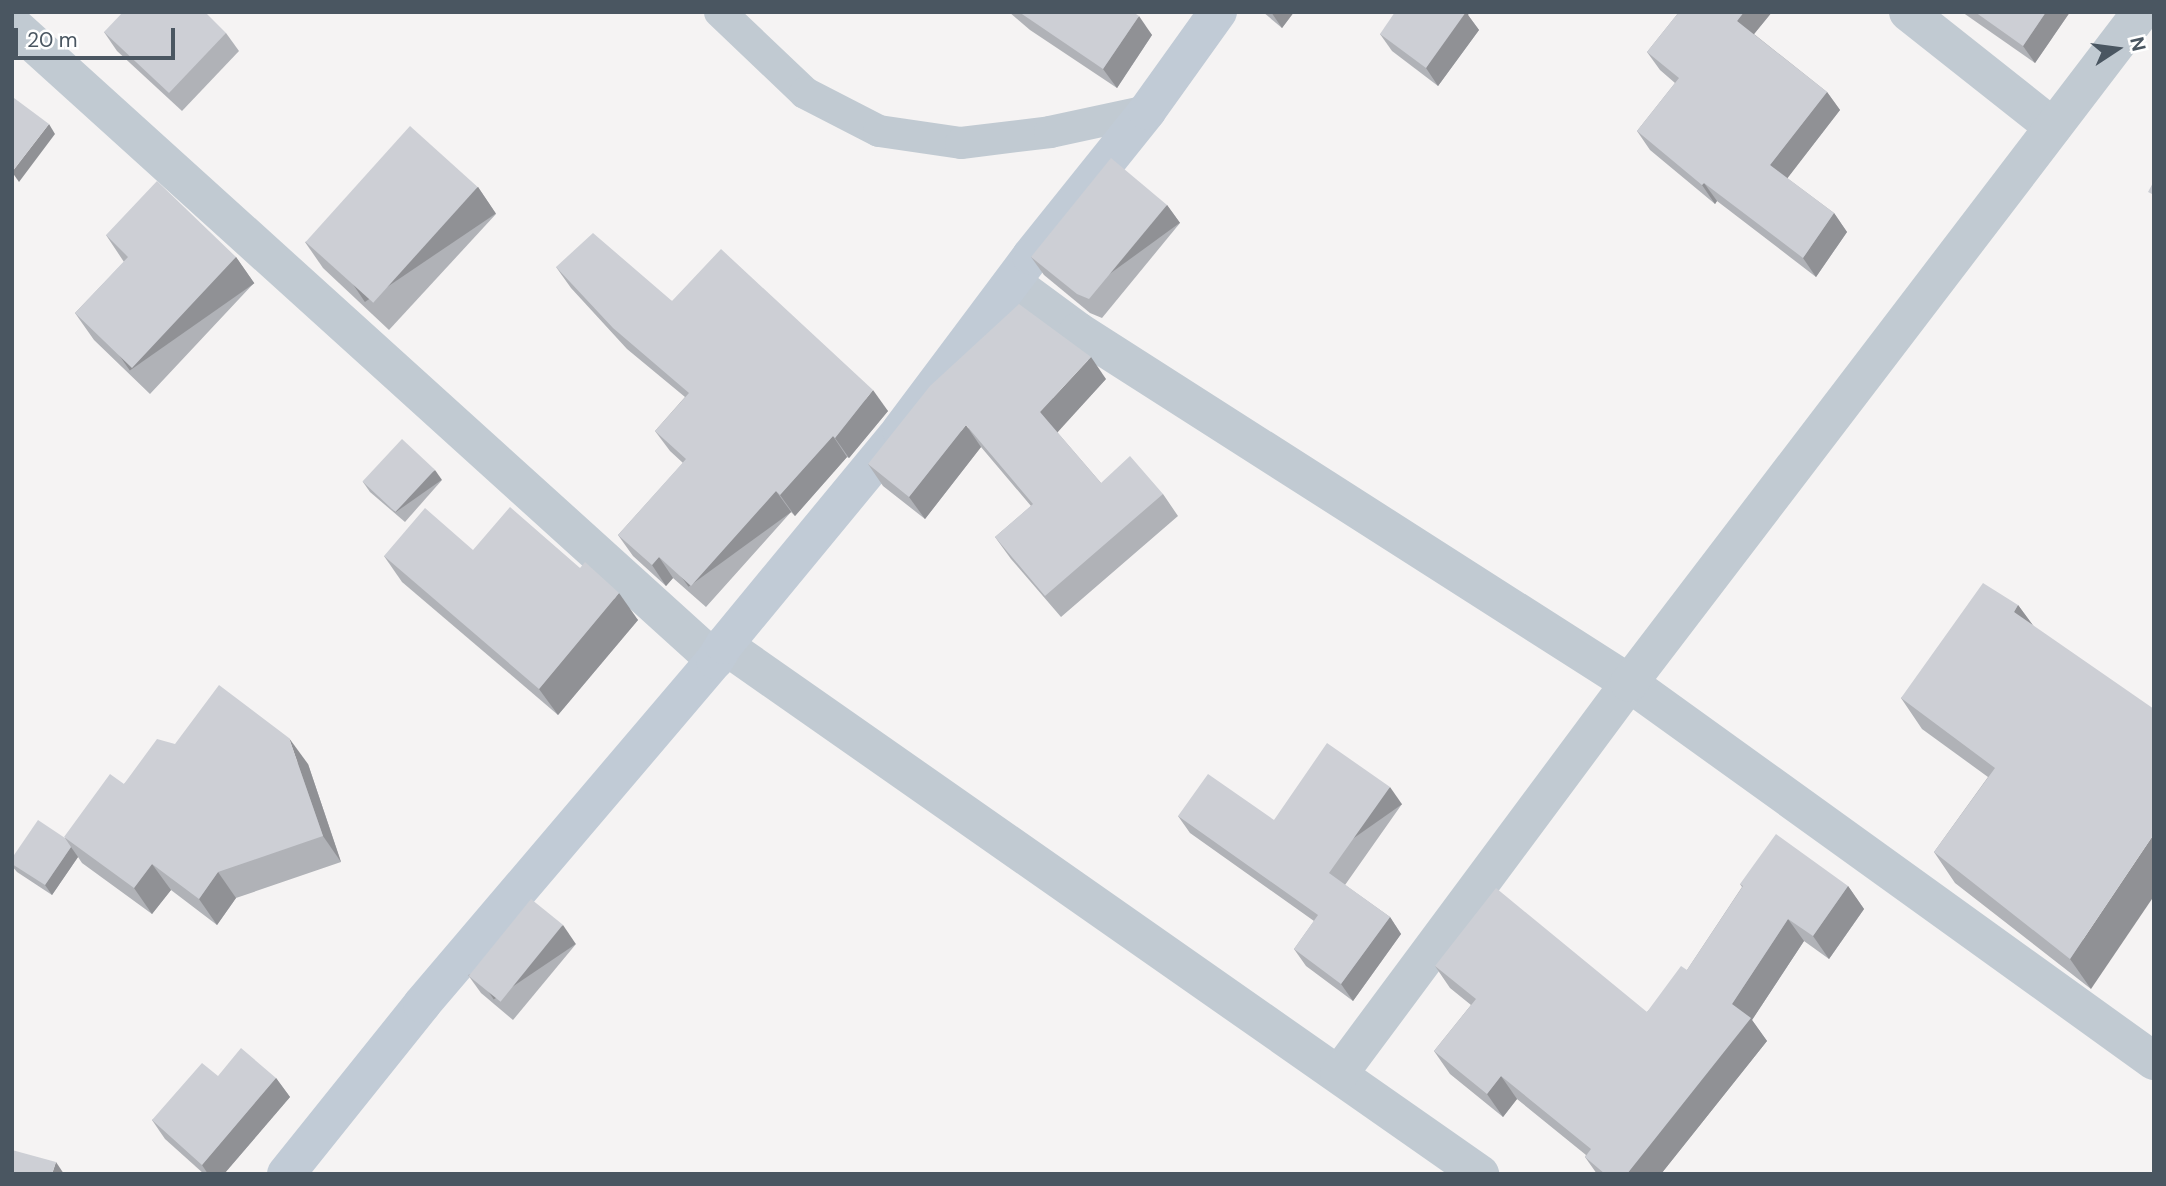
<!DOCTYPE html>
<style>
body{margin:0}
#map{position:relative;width:2166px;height:1186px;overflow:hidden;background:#f5f3f3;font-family:"DM Sans",sans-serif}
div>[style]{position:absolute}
.lane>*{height:32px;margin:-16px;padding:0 16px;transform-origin:16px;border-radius:16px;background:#c1cad2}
.street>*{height:38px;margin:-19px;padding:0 19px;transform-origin:19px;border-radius:19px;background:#c1cad2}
.secondary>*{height:38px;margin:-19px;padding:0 19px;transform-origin:19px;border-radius:19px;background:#c1cbd6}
.wall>*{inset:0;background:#b0b2b7}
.shaded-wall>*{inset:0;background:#909195;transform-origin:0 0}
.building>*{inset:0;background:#cdcfd5;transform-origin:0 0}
span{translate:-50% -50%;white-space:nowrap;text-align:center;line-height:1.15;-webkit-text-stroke:5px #fff;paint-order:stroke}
.frame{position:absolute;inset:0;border:14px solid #4a5661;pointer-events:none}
.north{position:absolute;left:2082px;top:14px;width:70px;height:70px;-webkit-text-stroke:5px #fff;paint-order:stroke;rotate:77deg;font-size:19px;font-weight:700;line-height:28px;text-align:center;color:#4a5661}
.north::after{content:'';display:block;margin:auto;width:24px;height:32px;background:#4a5661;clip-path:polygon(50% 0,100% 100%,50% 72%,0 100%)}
.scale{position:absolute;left:14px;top:28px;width:161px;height:32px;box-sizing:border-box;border:4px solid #4a5661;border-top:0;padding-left:9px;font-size:21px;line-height:24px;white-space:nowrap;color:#4a5661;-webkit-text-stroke:5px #fff;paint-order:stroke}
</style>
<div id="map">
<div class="lane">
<div style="left:720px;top:12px;width:117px;rotate:43.6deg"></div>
<div style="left:805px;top:93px;width:83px;rotate:27.2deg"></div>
<div style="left:879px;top:131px;width:83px;rotate:8.3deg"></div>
<div style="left:961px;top:143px;width:90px;rotate:-7deg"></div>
<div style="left:1050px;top:132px;width:99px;rotate:-12.2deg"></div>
</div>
<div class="street">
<div style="left:1908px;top:12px;width:185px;rotate:38.4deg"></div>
<div style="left:12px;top:24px;width:948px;rotate:42.14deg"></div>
<div style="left:1013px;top:283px;width:81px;rotate:36.4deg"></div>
<div style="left:1078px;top:331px;width:654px;rotate:32.57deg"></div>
<div style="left:1629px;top:683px;width:647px;rotate:35.75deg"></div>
<div style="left:724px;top:645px;width:923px;rotate:34.98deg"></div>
<div style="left:1339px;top:1074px;width:487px;rotate:-53.4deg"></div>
<div style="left:1629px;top:683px;width:844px;rotate:-52.65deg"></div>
</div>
<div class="secondary">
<div style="left:286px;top:1174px;width:218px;rotate:-51.3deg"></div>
<div style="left:422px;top:1004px;width:452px;rotate:-49.6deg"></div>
<div style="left:715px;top:660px;width:17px;rotate:-59deg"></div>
<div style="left:724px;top:645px;width:278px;rotate:-50.5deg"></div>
<div style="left:901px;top:430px;width:217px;rotate:-53.2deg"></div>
<div style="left:1031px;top:256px;width:186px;rotate:-51.3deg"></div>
<div style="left:1147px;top:111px;width:122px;rotate:-54.4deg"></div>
</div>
<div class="wall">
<div style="clip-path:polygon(1009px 12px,1133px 12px,1152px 35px,1117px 88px,1030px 30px)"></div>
<div style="clip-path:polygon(1263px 12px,1294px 12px,1282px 28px)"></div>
<div style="clip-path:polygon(1679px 12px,1772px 12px,1754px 34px,1827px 92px,1840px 110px,1787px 178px,1834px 213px,1847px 232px,1816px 277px,1717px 201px,1715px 204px,1650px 150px,1637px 131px,1675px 83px,1660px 70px,1647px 52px)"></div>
<div style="clip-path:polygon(1962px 12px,2070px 12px,2035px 63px)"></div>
<div style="clip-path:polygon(1468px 15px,1479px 30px,1438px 86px,1392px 51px,1380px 34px)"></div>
<div style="clip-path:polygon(104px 32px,226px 33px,239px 51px,182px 111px,117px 51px)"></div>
<div style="clip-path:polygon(478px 187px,496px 214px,389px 330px,323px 268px,305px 242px)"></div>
<div style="clip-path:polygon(1167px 205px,1180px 223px,1102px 318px,1090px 313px,1044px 275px,1031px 257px)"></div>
<div style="clip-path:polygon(106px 235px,236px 257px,254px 283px,150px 394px,94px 340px,75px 313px,124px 262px)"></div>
<div style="clip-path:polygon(556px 267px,672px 301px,888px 411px,849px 458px,847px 457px,795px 516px,791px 512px,706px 607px,673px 578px,666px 586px,633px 556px,618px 535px,683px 463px,670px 451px,655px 431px,685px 397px,627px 349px,571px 288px)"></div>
<div style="clip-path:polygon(1106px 379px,1057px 432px,1101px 483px,1163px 494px,1178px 516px,1061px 617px,1011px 559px,995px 537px,1031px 506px,981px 447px,925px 519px,883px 486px,868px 464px)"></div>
<div style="clip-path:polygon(442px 480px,405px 522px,370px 492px,363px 482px)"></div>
<div style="clip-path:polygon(473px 550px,580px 568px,638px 620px,558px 715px,402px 582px,384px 556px)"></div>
<div style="clip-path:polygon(2018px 605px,2032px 624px,2091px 989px,1955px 883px,1934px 852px,1988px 777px,1922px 729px,1901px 698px)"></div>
<div style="clip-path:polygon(175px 744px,308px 764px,341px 862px,236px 898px,217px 925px,171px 890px,152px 914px,82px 863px,78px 857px,52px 895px,17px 872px,12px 866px,12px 858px,65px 838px,124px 784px)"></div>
<div style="clip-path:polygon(1402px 804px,1345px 885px,1390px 917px,1401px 934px,1353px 1001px,1306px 966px,1294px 949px,1314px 921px,1190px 833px,1178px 816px,1274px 820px)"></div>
<div style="clip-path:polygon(1740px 884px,1848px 886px,1864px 909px,1829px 959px,1804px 941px,1752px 1020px,1767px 1041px,1661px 1174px,1597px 1174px,1585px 1157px,1586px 1155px,1517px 1099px,1503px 1117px,1450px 1074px,1434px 1051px,1471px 1005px,1450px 988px,1435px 966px,1647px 1012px,1687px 970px,1742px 887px)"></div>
<div style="clip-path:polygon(576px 944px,513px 1020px,481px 993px,468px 975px)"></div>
<div style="clip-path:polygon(218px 1076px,276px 1078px,290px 1097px,224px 1174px,204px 1174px,165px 1139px,152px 1120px)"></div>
</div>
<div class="shaded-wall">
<div style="clip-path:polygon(1271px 12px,1294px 12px,1282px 28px)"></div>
<div style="clip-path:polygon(1460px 12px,1470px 12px,1468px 15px,1479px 30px,1438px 86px,1426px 68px)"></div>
<div style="clip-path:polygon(1744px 12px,1772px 12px,1750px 39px,1737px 21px)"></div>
<div style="clip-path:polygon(2046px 12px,2070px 12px,2035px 63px,2023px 46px)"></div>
<div style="clip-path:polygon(1139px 16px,1152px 35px,1117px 88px,1103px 69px)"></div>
<div style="clip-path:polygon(1827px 92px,1840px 110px,1783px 184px,1770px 165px)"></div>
<div style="clip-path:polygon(49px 124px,55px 134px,19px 182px,12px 172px)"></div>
<div style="clip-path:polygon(1704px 183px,1717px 201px,1715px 204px,1702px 185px)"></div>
<div style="left:478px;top:187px;width:32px;height:158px;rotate:56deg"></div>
<div style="left:1167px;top:205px;width:22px;height:122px;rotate:54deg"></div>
<div style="clip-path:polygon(1834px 213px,1847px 232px,1816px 277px,1803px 258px)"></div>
<div style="left:236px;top:257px;width:32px;height:152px;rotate:55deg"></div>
<div style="clip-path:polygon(1091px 357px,1106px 379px,1056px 434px,1040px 412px)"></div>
<div style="clip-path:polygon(873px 390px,888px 411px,849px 458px,835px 438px)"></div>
<div style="clip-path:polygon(966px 425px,981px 447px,925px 519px,909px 497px)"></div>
<div style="clip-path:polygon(833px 436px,847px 457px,795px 516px,780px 495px)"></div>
<div style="left:435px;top:470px;width:12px;height:57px;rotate:55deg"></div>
<div style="left:776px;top:491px;width:26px;height:127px;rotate:54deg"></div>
<div style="clip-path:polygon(659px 557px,673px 578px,666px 586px,652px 565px)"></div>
<div style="clip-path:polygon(619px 593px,638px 620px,558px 715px,539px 689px)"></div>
<div style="clip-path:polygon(2018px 605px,2040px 635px,2014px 612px)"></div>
<div style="clip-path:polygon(289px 738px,308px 764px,341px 862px,323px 836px)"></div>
<div style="left:1390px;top:787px;width:21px;height:105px;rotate:55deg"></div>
<div style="clip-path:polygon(2154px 834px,2154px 896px,2091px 989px,2070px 959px)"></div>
<div style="clip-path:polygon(71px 847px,78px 857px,52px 895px,45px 885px)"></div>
<div style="clip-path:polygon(152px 864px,171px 890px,152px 914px,134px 888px)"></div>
<div style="clip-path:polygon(218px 872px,236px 898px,217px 925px,199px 899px)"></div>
<div style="clip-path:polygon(1848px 886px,1864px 909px,1829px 959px,1813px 936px)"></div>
<div style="clip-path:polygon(1390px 917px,1401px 934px,1353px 1001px,1341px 984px)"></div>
<div style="clip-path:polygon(1788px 919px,1804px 941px,1752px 1020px,1767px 1041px,1661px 1174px,1627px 1174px,1732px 1004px)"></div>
<div style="left:563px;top:925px;width:23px;height:99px;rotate:56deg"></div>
<div style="clip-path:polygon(1501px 1076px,1517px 1099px,1503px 1117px,1487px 1094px)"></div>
<div style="clip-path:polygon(276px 1078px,290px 1097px,224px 1174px,208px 1174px,202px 1165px)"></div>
<div style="clip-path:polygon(56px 1162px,64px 1174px,52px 1174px)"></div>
</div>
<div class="building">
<div style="clip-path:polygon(123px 12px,205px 12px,226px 33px,169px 93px,104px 32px)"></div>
<div style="clip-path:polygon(1019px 12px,1133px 12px,1139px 16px,1103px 69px)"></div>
<div style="clip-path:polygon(1395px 12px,1466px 12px,1426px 68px,1380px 34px)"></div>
<div style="clip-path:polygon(1679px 12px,1744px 12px,1737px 21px,1827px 92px,1770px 165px,1834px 213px,1803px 258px,1704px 183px,1702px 185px,1637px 131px,1679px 78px,1647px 52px)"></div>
<div style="clip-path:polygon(1975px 12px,2046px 12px,2023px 46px)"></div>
<div style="clip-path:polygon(14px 98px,49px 124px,12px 172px,12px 101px)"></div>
<div style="left:410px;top:126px;width:91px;height:156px;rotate:42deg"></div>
<div style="clip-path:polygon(1111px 158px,1167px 205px,1089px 299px,1077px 294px,1031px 257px)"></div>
<div style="clip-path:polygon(157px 181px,236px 257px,132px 368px,75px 313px,128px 257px,106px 235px)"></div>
<div style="clip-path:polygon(2154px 181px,2154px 195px,2148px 192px)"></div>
<div style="clip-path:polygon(593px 233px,672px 301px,721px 249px,873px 390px,835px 438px,833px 436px,780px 495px,776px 491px,691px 586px,659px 557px,652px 565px,618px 535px,686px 459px,655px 431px,689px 393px,613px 328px,556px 267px)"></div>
<div style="clip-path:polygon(1019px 304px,1091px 357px,1040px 412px,1101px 483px,1130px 456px,1163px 494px,1045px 596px,995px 537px,1033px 504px,966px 425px,909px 497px,868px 464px,930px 386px)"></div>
<div style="left:402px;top:439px;width:45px;height:58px;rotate:43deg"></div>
<div style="clip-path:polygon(510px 507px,580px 568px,585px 562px,619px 593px,539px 689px,384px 556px,425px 508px,473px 550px)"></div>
<div style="clip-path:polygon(1983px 583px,2018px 605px,2014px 612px,2154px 709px,2154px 834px,2070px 959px,1934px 852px,1995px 768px,1901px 698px)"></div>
<div style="clip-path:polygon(219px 685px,289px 738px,323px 836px,218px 872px,199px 899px,152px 864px,134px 888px,64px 837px,110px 774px,124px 784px,157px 739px,175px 744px)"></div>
<div style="clip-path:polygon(1327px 743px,1390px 787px,1329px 873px,1390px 917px,1341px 984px,1294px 949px,1318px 915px,1178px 816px,1208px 774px,1274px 820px)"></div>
<div style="clip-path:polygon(38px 820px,65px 838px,71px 847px,45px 885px,12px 864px,12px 858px)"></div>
<div style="clip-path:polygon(1776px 834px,1848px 886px,1813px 936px,1788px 919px,1732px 1004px,1751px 1018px,1627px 1174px,1605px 1174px,1585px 1157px,1591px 1149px,1501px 1076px,1487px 1094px,1434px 1051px,1476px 999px,1435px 966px,1496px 888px,1647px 1012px,1681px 966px,1687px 970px,1743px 886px,1740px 884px)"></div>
<div style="left:531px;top:899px;width:41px;height:99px;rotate:39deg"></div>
<div style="clip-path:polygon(241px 1048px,276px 1078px,202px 1165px,152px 1120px,202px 1063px,218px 1076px)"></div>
<div style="clip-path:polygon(12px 1150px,56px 1162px,52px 1174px,12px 1174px)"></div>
</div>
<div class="frame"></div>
<div class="north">N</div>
<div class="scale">20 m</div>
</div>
